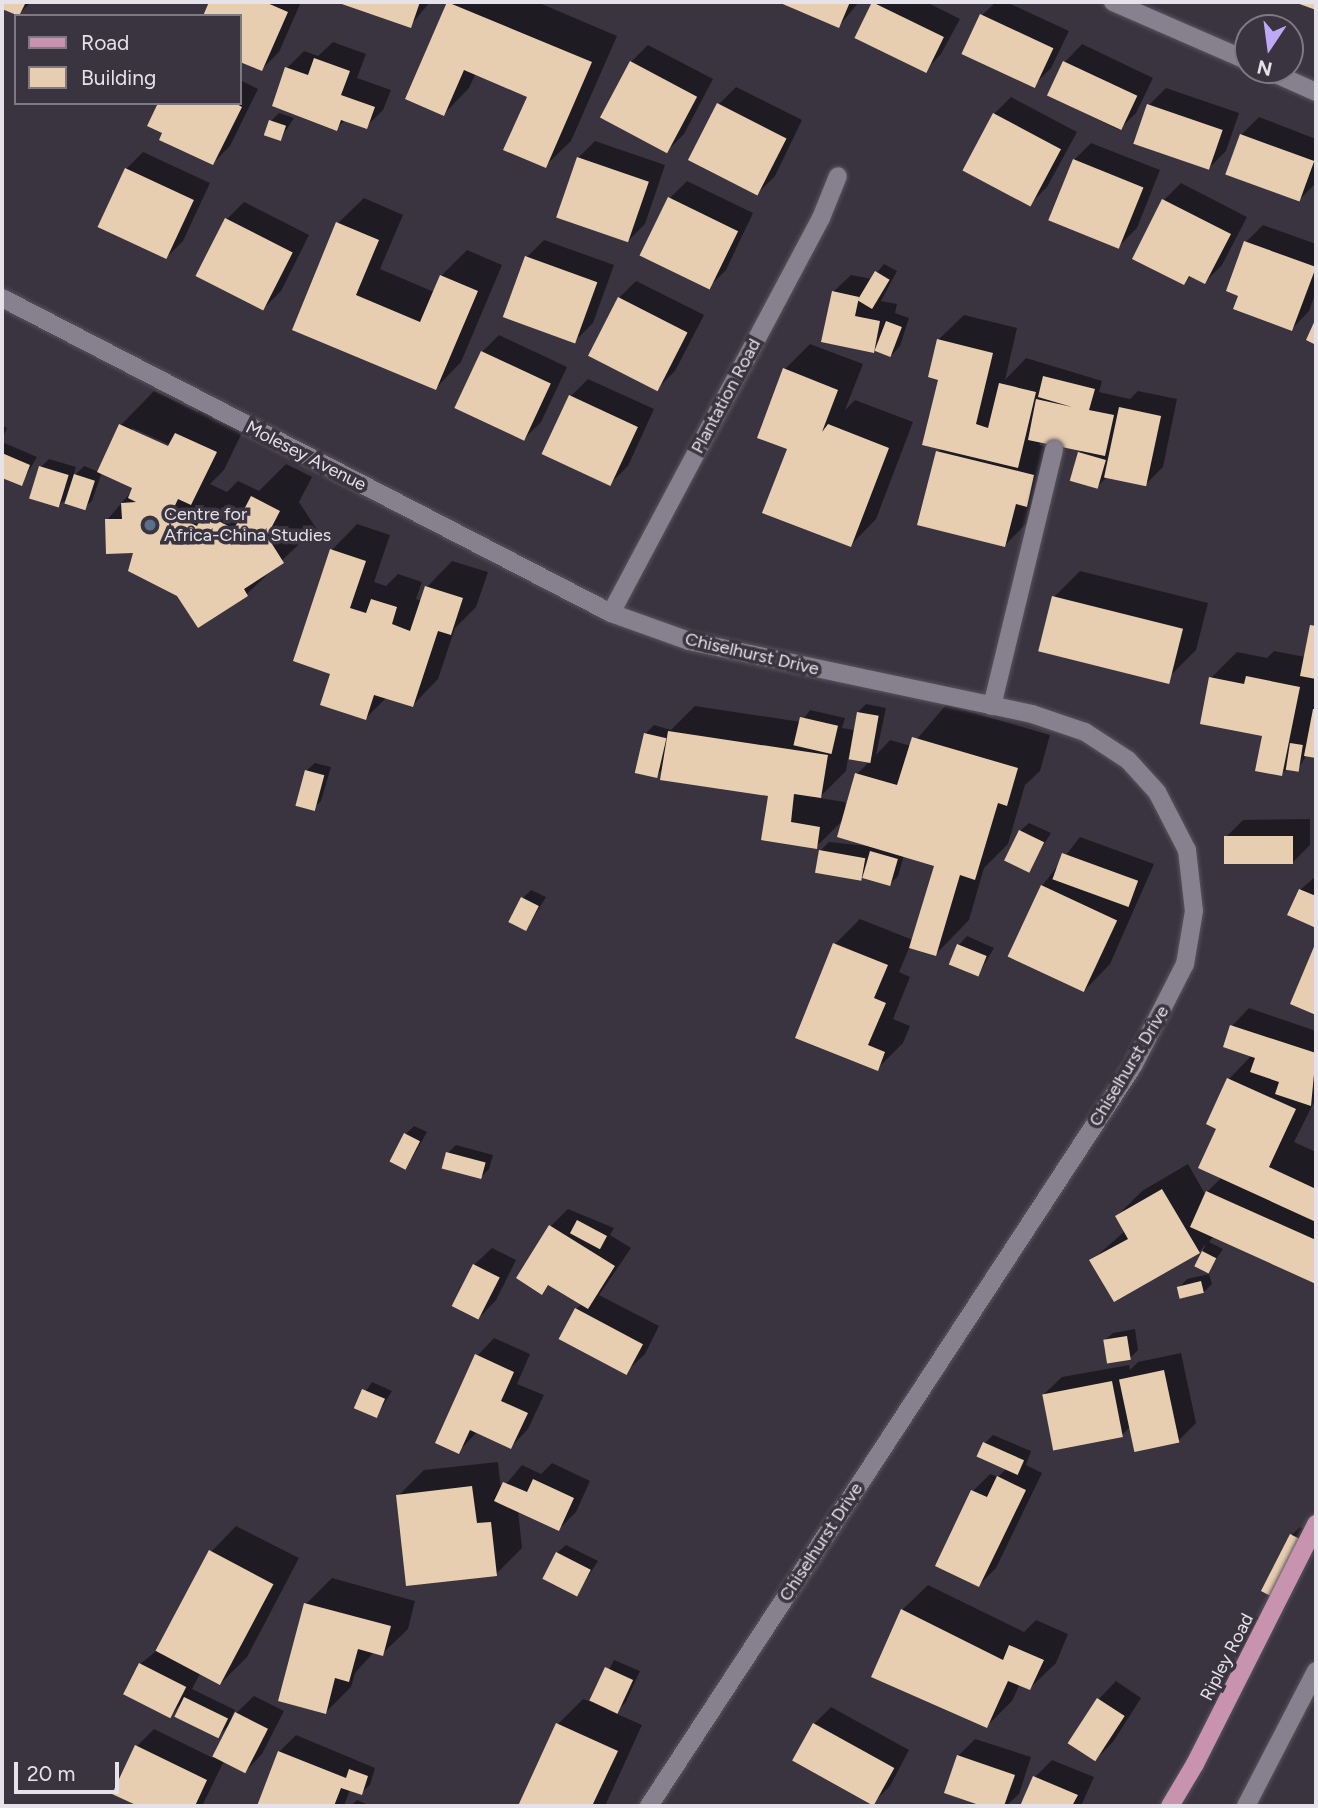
<!DOCTYPE html>
<style>
body{margin:0}
#map{position:relative;width:1318px;height:1808px;overflow:hidden;background:#3a3440;font-family:Figtree,sans-serif}
div>[style]{position:absolute}
.shadow>*{inset:0;background:#0007}
.building>*{inset:0;background:#e8ceb0;transform-origin:0 0}
.roads{filter:drop-shadow(0 0 2px #58535d) drop-shadow(0 0 2px #58535d)}
.minor>*{height:18px;margin:-9px;padding:0 9px;transform-origin:9px;border-radius:9px;background:#87808e}
.major>*{height:18px;margin:-9px;padding:0 9px;transform-origin:9px;border-radius:9px;background:#c893af}
.dots>*{width:19px;height:19px;translate:-50% -50%;box-sizing:border-box;border:4px solid #3a3440;border-radius:50%}
span{translate:-50% -50%;white-space:nowrap;text-align:center;line-height:1.15;-webkit-text-stroke:7px #3a3440;paint-order:stroke}
.street-label{font-size:18px;color:#e5e2e9}
.poi-label{font-size:18px;color:#e5e2e9}
.left{translate:0 -50%;text-align:left}
.frame{position:absolute;inset:0;border:4px solid #e5e2e9;pointer-events:none}
.legend{position:absolute;left:14px;top:14px;width:228px;height:91px;box-sizing:border-box;background:#3a3440;border:2px solid #7e7a84;margin:0;padding:9px 12px;list-style:none;font-size:21px;color:#e5e2e9}
.legend li{display:flex;align-items:center;gap:14px;height:35px}
.legend b{width:35px;border:2px solid #7e7a84}
.north{position:absolute;left:1234px;top:14px;width:70px;height:70px;box-sizing:border-box;background:#3a3440;border:2px solid #7e7a84;border-radius:50%;rotate:193deg;font-size:19px;font-weight:700;line-height:28px;text-align:center;color:#e5e2e9}
.north::after{content:'';display:block;margin:auto;width:24px;height:32px;background:#bea9f5;clip-path:polygon(50% 0,100% 100%,50% 72%,0 100%)}
.scale{position:absolute;left:14px;top:1762px;width:105px;height:32px;box-sizing:border-box;border:4px solid #e5e2e9;border-top:0;padding-left:9px;font-size:21px;line-height:24px;white-space:nowrap;color:#e5e2e9;-webkit-text-stroke:5px #3a3440;paint-order:stroke}
</style>
<div id="map">
<div class="shadow">
<div style="clip-path:polygon(2px 2px,31px 2px,19px 14px,2px 7px)"></div>
<div style="clip-path:polygon(211px 2px,301px 2px,279px 52px,262px 69px,240px 60px,240px 16px,205px 16px)"></div>
<div style="clip-path:polygon(341px 2px,430px 2px,410px 26px)"></div>
<div style="clip-path:polygon(449px 2px,537px 2px,617px 36px,571px 141px,545px 166px,529px 96px,476px 73px,469px 88px,444px 114px,407px 98px)"></div>
<div style="clip-path:polygon(782px 2px,859px 2px,839px 26px)"></div>
<div style="clip-path:polygon(874px 2px,926px 2px,960px 19px,941px 54px,924px 72px,856px 37px)"></div>
<div style="clip-path:polygon(996px 2px,1006px 2px,1069px 31px,1051px 68px,1034px 85px,982px 15px)"></div>
<div style="clip-path:polygon(333px 42px,366px 54px,357px 78px,391px 90px,383px 110px,366px 127px,345px 120px,337px 128px,287px 68px,304px 51px,318px 56px)"></div>
<div style="clip-path:polygon(1082px 44px,1153px 78px,1136px 113px,1119px 130px,1049px 95px,1065px 62px)"></div>
<div style="clip-path:polygon(648px 45px,713px 79px,684px 134px,667px 151px,631px 62px)"></div>
<div style="clip-path:polygon(240px 80px,258px 89px,230px 146px,213px 163px,165px 132px,160px 103px,240px 103px)"></div>
<div style="clip-path:polygon(736px 87px,802px 120px,775px 176px,758px 193px,719px 104px)"></div>
<div style="clip-path:polygon(1166px 88px,1239px 113px,1226px 151px,1209px 168px,1149px 105px)"></div>
<div style="clip-path:polygon(1011px 97px,1077px 132px,1047px 187px,1029px 205px,994px 114px)"></div>
<div style="clip-path:polygon(279px 113px,294px 118px,281px 138px,271px 121px)"></div>
<div style="clip-path:polygon(1259px 117px,1316px 139px,1316px 183px,1299px 200px,1227px 173px,1242px 134px)"></div>
<div style="clip-path:polygon(595px 141px,665px 165px,645px 224px,628px 241px,578px 158px)"></div>
<div style="clip-path:polygon(1091px 143px,1160px 170px,1137px 228px,1120px 245px,1074px 160px)"></div>
<div style="clip-path:polygon(143px 152px,210px 183px,183px 241px,166px 258px,126px 169px)"></div>
<div style="clip-path:polygon(687px 181px,753px 213px,726px 270px,709px 287px,670px 198px)"></div>
<div style="clip-path:polygon(1181px 183px,1247px 217px,1222px 265px,1205px 282px,1192px 275px,1184px 283px,1164px 200px)"></div>
<div style="clip-path:polygon(364px 198px,403px 215px,380px 269px,434px 292px,441px 276px,467px 250px,502px 265px,461px 362px,436px 388px,294px 329px,338px 223px)"></div>
<div style="clip-path:polygon(244px 202px,309px 235px,281px 291px,263px 309px,227px 219px)"></div>
<div style="clip-path:polygon(1263px 225px,1316px 244px,1316px 292px,1309px 311px,1292px 329px,1240px 295px,1246px 242px)"></div>
<div style="clip-path:polygon(544px 240px,614px 265px,593px 323px,576px 340px,527px 257px)"></div>
<div style="clip-path:polygon(884px 264px,897px 271px,881px 301px,897px 304px,895px 313px,909px 318px,900px 346px,892px 355px,880px 344px,873px 351px,833px 292px,851px 275px,872px 279px)"></div>
<div style="clip-path:polygon(636px 281px,704px 315px,675px 371px,658px 388px,619px 298px)"></div>
<div style="clip-path:polygon(964px 315px,1017px 328px,1005px 380px,1026px 358px,1102px 381px,1099px 392px,1130px 399px,1138px 391px,1177px 399px,1163px 467px,1146px 484px,1107px 477px,1098px 486px,1079px 453px,1083px 449px,1042px 441px,1039px 445px,1059px 450px,1030px 520px,1004px 546px,938px 452px,942px 448px,938px 340px)"></div>
<div style="clip-path:polygon(499px 335px,567px 367px,541px 422px,524px 439px,482px 352px)"></div>
<div style="clip-path:polygon(810px 344px,863px 364px,845px 410px,855px 400px,913px 422px,876px 519px,851px 545px,790px 448px,785px 369px)"></div>
<div style="clip-path:polygon(588px 379px,654px 409px,628px 466px,610px 484px,571px 396px)"></div>
<div style="clip-path:polygon(evenodd,154px 391px,198px 412px,209px 401px,249px 418px,224px 470px,210px 484px,227px 492px,238px 481px,259px 491px,286px 464px,312px 477px,299px 502px,316px 528px,247px 594px,199px 625px,178px 594px,107px 520px,135px 487px,102px 472px,92px 501px,83px 509px,63px 501px,58px 506px,41px 467px,49px 459px,76px 467px,73px 477px,84px 466px,99px 472px,121px 425px,154px 391px,132px 428px,177px 448px,176px 452px,132px 432px,132px 428px)"></div>
<div style="clip-path:polygon(2px 425px,7px 428px,2px 439px)"></div>
<div style="clip-path:polygon(2px 442px,37px 457px,21px 484px,2px 477px)"></div>
<div style="clip-path:polygon(357px 524px,390px 535px,374px 582px,386px 586px,398px 574px,422px 582px,416px 599px,422px 601px,427px 587px,452px 561px,488px 572px,476px 607px,455px 628px,438px 679px,413px 705px,387px 697px,366px 718px,332px 672px,332px 550px)"></div>
<div style="clip-path:polygon(1080px 571px,1208px 603px,1196px 650px,1170px 676px,1054px 597px)"></div>
<div style="clip-path:polygon(1316px 621px,1316px 756px,1307px 754px,1297px 771px,1287px 769px,1281px 774px,1264px 735px,1211px 678px,1237px 652px,1267px 658px,1274px 651px,1305px 657px)"></div>
<div style="clip-path:polygon(evenodd,866px 704px,886px 708px,876px 755px,890px 740px,911px 746px,946px 705px,1050px 735px,1040px 771px,1025px 785px,1008px 844px,984px 868px,969px 920px,936px 954px,910px 946px,899px 972px,910px 977px,893px 1019px,910px 1026px,903px 1043px,877px 1069px,797px 1037px,835px 944px,860px 919px,913px 940px,936px 865px,904px 855px,898px 876px,890px 884px,863px 876px,859px 879px,820px 851px,829px 842px,876px 847px,844px 819px,816px 847px,763px 838px,770px 795px,664px 768px,656px 776px,645px 734px,654px 725px,671px 730px,695px 706px,801px 722px,810px 710px,845px 718px,842px 728px,854px 730px,858px 712px,866px 704px,848px 758px,868px 763px,857px 774px,846px 812px,845px 802px,819px 798px,846px 771px,848px 758px)"></div>
<div style="clip-path:polygon(315px 763px,331px 767px,321px 801px,313px 809px,306px 771px)"></div>
<div style="clip-path:polygon(1310px 819px,1310px 845px,1293px 862px,1225px 838px,1243px 820px)"></div>
<div style="clip-path:polygon(1029px 823px,1051px 833px,1028px 870px,1020px 831px)"></div>
<div style="clip-path:polygon(1080px 837px,1154px 864px,1110px 964px,1085px 990px,1042px 886px)"></div>
<div style="clip-path:polygon(1316px 876px,1316px 926px,1290px 915px,1300px 890px)"></div>
<div style="clip-path:polygon(531px 890px,546px 897px,527px 928px,523px 898px)"></div>
<div style="clip-path:polygon(967px 936px,994px 948px,978px 975px,959px 945px)"></div>
<div style="clip-path:polygon(1249px 1008px,1316px 1031px,1316px 1098px,1294px 1142px,1316px 1152px,1316px 1282px,1214px 1236px,1209px 1242px,1223px 1249px,1208px 1271px,1196px 1266px,1206px 1244px,1199px 1252px,1091px 1261px,1125px 1231px,1117px 1216px,1142px 1191px,1188px 1164px,1205px 1194px,1222px 1177px,1218px 1128px,1208px 1123px,1229px 1079px,1252px 1055px,1232px 1026px)"></div>
<div style="clip-path:polygon(414px 1126px,427px 1132px,407px 1167px,406px 1134px)"></div>
<div style="clip-path:polygon(456px 1145px,493px 1155px,489px 1169px,481px 1177px,448px 1153px)"></div>
<div style="clip-path:polygon(568px 1209px,614px 1228px,610px 1235px,631px 1248px,599px 1295px,659px 1326px,645px 1354px,627px 1371px,576px 1309px,582px 1304px,550px 1284px,542px 1292px,551px 1226px)"></div>
<div style="clip-path:polygon(492px 1248px,516px 1260px,496px 1300px,479px 1318px,474px 1265px)"></div>
<div style="clip-path:polygon(1209px 1274px,1212px 1284px,1204px 1292px,1179px 1288px,1187px 1279px)"></div>
<div style="clip-path:polygon(1135px 1329px,1138px 1350px,1130px 1358px,1104px 1341px,1113px 1333px)"></div>
<div style="clip-path:polygon(494px 1338px,530px 1354px,517px 1384px,544px 1395px,528px 1429px,511px 1447px,477px 1432px,458px 1452px,477px 1356px)"></div>
<div style="clip-path:polygon(1181px 1353px,1196px 1423px,1179px 1440px,1130px 1427px,1122px 1435px,1044px 1394px,1062px 1377px,1129px 1365px,1130px 1370px,1138px 1362px)"></div>
<div style="clip-path:polygon(372px 1382px,392px 1391px,376px 1417px,355px 1407px)"></div>
<div style="clip-path:polygon(993px 1435px,1031px 1451px,1026px 1465px,1042px 1473px,996px 1568px,979px 1585px,973px 1491px,990px 1474px,998px 1477px,1007px 1468px,985px 1443px)"></div>
<div style="clip-path:polygon(498px 1462px,501px 1490px,522px 1465px,541px 1474px,552px 1463px,590px 1481px,576px 1512px,559px 1529px,518px 1510px,522px 1548px,496px 1574px,398px 1496px,424px 1470px)"></div>
<div style="clip-path:polygon(236px 1526px,299px 1558px,247px 1657px,221px 1683px,201px 1672px,192px 1689px,235px 1710px,231px 1718px,254px 1696px,284px 1711px,262px 1754px,245px 1772px,224px 1761px,202px 1806px,142px 1806px,114px 1793px,137px 1746px,154px 1729px,213px 1758px,231px 1724px,218px 1736px,181px 1704px,170px 1716px,140px 1664px,160px 1648px,211px 1552px)"></div>
<div style="clip-path:polygon(1300px 1527px,1311px 1533px,1275px 1596px,1292px 1535px)"></div>
<div style="clip-path:polygon(566px 1545px,598px 1561px,576px 1595px,557px 1553px)"></div>
<div style="clip-path:polygon(332px 1578px,415px 1601px,408px 1629px,382px 1654px,374px 1652px,355px 1673px,351px 1687px,326px 1712px,306px 1604px)"></div>
<div style="clip-path:polygon(928px 1585px,1024px 1632px,1036px 1620px,1068px 1634px,1056px 1663px,1030px 1688px,1020px 1684px,1012px 1701px,987px 1726px,902px 1610px)"></div>
<div style="clip-path:polygon(614px 1660px,640px 1671px,626px 1702px,618px 1710px,606px 1709px,642px 1725px,605px 1806px,520px 1806px,558px 1724px,583px 1699px,592px 1702px)"></div>
<div style="clip-path:polygon(1116px 1681px,1141px 1698px,1113px 1742px,1096px 1759px,1071px 1743px,1099px 1699px)"></div>
<div style="clip-path:polygon(831px 1707px,909px 1750px,890px 1786px,873px 1803px,814px 1724px)"></div>
<div style="clip-path:polygon(296px 1735px,375px 1768px,370px 1785px,361px 1793px,350px 1789px,344px 1806px,258px 1806px,279px 1752px)"></div>
<div style="clip-path:polygon(975px 1739px,1031px 1757px,1019px 1794px,1006px 1806px,988px 1806px,946px 1792px,958px 1756px)"></div>
<div style="clip-path:polygon(1052px 1760px,1094px 1777px,1081px 1806px,1022px 1806px,1035px 1777px)"></div>
<div style="clip-path:polygon(357px 1800px,371px 1806px,351px 1806px)"></div>
</div>
<div class="building">
<div style="clip-path:polygon(2px 2px,26px 2px,19px 16px,2px 9px)"></div>
<div style="clip-path:polygon(209px 2px,265px 2px,288px 12px,262px 71px,240px 62px,240px 16px,203px 16px)"></div>
<div style="clip-path:polygon(336px 2px,420px 2px,411px 28px)"></div>
<div style="clip-path:polygon(447px 2px,592px 62px,546px 168px,503px 150px,527px 97px,464px 70px,444px 116px,405px 99px)"></div>
<div style="clip-path:polygon(778px 2px,850px 2px,839px 28px)"></div>
<div style="left:872px;top:2px;width:80px;height:40px;rotate:26deg"></div>
<div style="clip-path:polygon(1294px 2px,1316px 2px,1316px 10px)"></div>
<div style="left:980px;top:14px;width:81px;height:44px;rotate:25deg"></div>
<div style="clip-path:polygon(314px 58px,350px 71px,341px 95px,375px 107px,367px 129px,341px 120px,337px 131px,272px 106px,285px 67px,308px 75px)"></div>
<div style="left:630px;top:61px;width:76px;height:64px;rotate:28deg"></div>
<div style="left:1063px;top:61px;width:82px;height:38px;rotate:25deg"></div>
<div style="clip-path:polygon(158px 103px,235px 103px,242px 107px,213px 165px,159px 140px,162px 133px,147px 126px)"></div>
<div style="left:717px;top:103px;width:78px;height:64px;rotate:27deg"></div>
<div style="left:1147px;top:104px;width:80px;height:42px;rotate:19deg"></div>
<div style="left:993px;top:113px;width:77px;height:65px;rotate:28deg"></div>
<div style="left:269px;top:120px;width:18px;height:16px;rotate:19deg"></div>
<div style="left:1240px;top:134px;width:79px;height:43px;rotate:20deg"></div>
<div style="left:577px;top:157px;width:76px;height:64px;rotate:19deg"></div>
<div style="left:1073px;top:159px;width:76px;height:66px;rotate:22deg"></div>
<div style="left:125px;top:168px;width:76px;height:65px;rotate:25deg"></div>
<div style="left:668px;top:197px;width:78px;height:65px;rotate:26deg"></div>
<div style="clip-path:polygon(1162px 199px,1231px 234px,1205px 284px,1189px 276px,1184px 285px,1132px 259px)"></div>
<div style="left:225px;top:218px;width:76px;height:65px;rotate:27deg"></div>
<div style="clip-path:polygon(336px 222px,379px 240px,356px 295px,420px 322px,440px 275px,478px 291px,436px 390px,292px 330px)"></div>
<div style="clip-path:polygon(1244px 241px,1316px 267px,1292px 331px,1233px 309px,1238px 296px,1226px 291px)"></div>
<div style="left:525px;top:256px;width:77px;height:65px;rotate:20deg"></div>
<div style="left:875px;top:271px;width:17px;height:34px;rotate:31deg"></div>
<div style="clip-path:polygon(832px 291px,859px 297px,855px 316px,880px 321px,874px 353px,821px 342px)"></div>
<div style="left:618px;top:297px;width:78px;height:66px;rotate:27deg"></div>
<div style="clip-path:polygon(1316px 318px,1316px 345px,1306px 340px)"></div>
<div style="left:886px;top:321px;width:17px;height:32px;rotate:21deg"></div>
<div style="clip-path:polygon(937px 339px,993px 353px,976px 424px,988px 428px,999px 383px,1036px 392px,1018px 468px,922px 445px,938px 380px,928px 377px)"></div>
<div style="left:481px;top:351px;width:77px;height:63px;rotate:25deg"></div>
<div style="clip-path:polygon(783px 368px,838px 390px,822px 432px,828px 424px,889px 448px,851px 547px,762px 513px,787px 449px,757px 438px)"></div>
<div style="clip-path:polygon(1043px 376px,1095px 389px,1089px 410px,1114px 415px,1105px 456px,1028px 440px,1036px 399px,1072px 407px,1038px 397px)"></div>
<div style="left:569px;top:395px;width:76px;height:65px;rotate:25deg"></div>
<div style="left:1119px;top:407px;width:43px;height:72px;rotate:12deg"></div>
<div style="clip-path:polygon(119px 424px,168px 446px,175px 433px,217px 452px,191px 505px,178px 499px,171px 514px,197px 526px,203px 513px,234px 529px,251px 496px,280px 511px,267px 536px,284px 563px,244px 589px,248px 596px,198px 628px,177px 596px,128px 571px,133px 553px,106px 554px,105px 519px,122px 519px,121px 503px,136px 502px,128px 498px,132px 488px,97px 472px)"></div>
<div style="clip-path:polygon(936px 451px,1034px 475px,1027px 507px,1016px 504px,1005px 547px,917px 525px)"></div>
<div style="left:1078px;top:452px;width:29px;height:30px;rotate:16deg"></div>
<div style="clip-path:polygon(2px 453px,30px 465px,22px 486px,2px 478px)"></div>
<div style="left:39px;top:466px;width:31px;height:34px;rotate:17deg"></div>
<div style="left:74px;top:474px;width:22px;height:31px;rotate:18deg"></div>
<div style="clip-path:polygon(330px 549px,366px 561px,350px 608px,366px 613px,371px 599px,397px 607px,392px 624px,410px 631px,425px 586px,463px 598px,451px 635px,438px 631px,413px 707px,374px 695px,366px 720px,320px 705px,330px 674px,293px 661px)"></div>
<div style="left:1052px;top:596px;width:135px;height:57px;rotate:14deg"></div>
<div style="clip-path:polygon(1310px 625px,1316px 626px,1316px 679px,1300px 676px)"></div>
<div style="clip-path:polygon(1246px 676px,1300px 687px,1282px 776px,1255px 771px,1262px 736px,1200px 724px,1209px 677px,1244px 684px)"></div>
<div style="clip-path:polygon(1313px 709px,1316px 709px,1316px 758px,1304px 756px)"></div>
<div style="left:857px;top:712px;width:22px;height:48px;rotate:10deg"></div>
<div style="left:800px;top:717px;width:39px;height:29px;rotate:13deg"></div>
<div style="clip-path:polygon(668px 731px,828px 755px,821px 798px,794px 794px,791px 822px,820px 827px,817px 849px,761px 840px,768px 796px,660px 780px)"></div>
<div style="left:644px;top:733px;width:23px;height:41px;rotate:13deg"></div>
<div style="clip-path:polygon(912px 737px,1018px 768px,1007px 806px,998px 803px,975px 880px,960px 875px,936px 956px,909px 948px,934px 866px,837px 837px,855px 773px,897px 785px)"></div>
<div style="left:1290px;top:743px;width:13px;height:27px;rotate:9deg"></div>
<div style="left:305px;top:770px;width:20px;height:37px;rotate:15deg"></div>
<div style="left:1019px;top:830px;width:28px;height:34px;rotate:26deg"></div>
<div style="left:1293px;top:836px;width:28px;height:69px;rotate:90deg"></div>
<div style="left:819px;top:850px;width:47px;height:23px;rotate:10deg"></div>
<div style="left:870px;top:851px;width:29px;height:28px;rotate:16deg"></div>
<div style="left:1062px;top:853px;width:81px;height:28px;rotate:20deg"></div>
<div style="left:1041px;top:885px;width:84px;height:79px;rotate:25deg"></div>
<div style="clip-path:polygon(1299px 889px,1316px 896px,1316px 928px,1287px 915px)"></div>
<div style="left:521px;top:897px;width:20px;height:28px;rotate:27deg"></div>
<div style="clip-path:polygon(1316px 942px,1316px 1015px,1290px 1004px)"></div>
<div style="clip-path:polygon(833px 943px,888px 965px,874px 998px,886px 1003px,868px 1045px,885px 1052px,878px 1071px,795px 1038px)"></div>
<div style="left:957px;top:944px;width:32px;height:22px;rotate:22deg"></div>
<div style="clip-path:polygon(1230px 1025px,1316px 1053px,1311px 1106px,1275px 1094px,1279px 1082px,1250px 1072px,1255px 1058px,1223px 1047px)"></div>
<div style="clip-path:polygon(1227px 1078px,1296px 1109px,1269px 1167px,1316px 1189px,1316px 1222px,1198px 1168px,1216px 1129px,1206px 1124px)"></div>
<div style="left:404px;top:1133px;width:18px;height:32px;rotate:27deg"></div>
<div style="left:446px;top:1152px;width:41px;height:17px;rotate:15deg"></div>
<div style="clip-path:polygon(1162px 1189px,1200px 1253px,1114px 1302px,1089px 1260px,1128px 1239px,1115px 1216px)"></div>
<div style="clip-path:polygon(1206px 1191px,1316px 1240px,1316px 1284px,1190px 1227px)"></div>
<div style="left:577px;top:1220px;width:34px;height:15px;rotate:28deg"></div>
<div style="clip-path:polygon(549px 1225px,615px 1266px,588px 1309px,548px 1285px,542px 1295px,516px 1278px)"></div>
<div style="left:1202px;top:1251px;width:16px;height:17px;rotate:27deg"></div>
<div style="left:473px;top:1264px;width:30px;height:47px;rotate:27deg"></div>
<div style="left:1201px;top:1281px;width:12px;height:25px;rotate:76deg"></div>
<div style="left:575px;top:1308px;width:77px;height:35px;rotate:28deg"></div>
<div style="left:1127px;top:1336px;width:24px;height:24px;rotate:81deg"></div>
<div style="clip-path:polygon(475px 1354px,514px 1372px,501px 1401px,528px 1413px,511px 1449px,470px 1430px,459px 1454px,435px 1443px)"></div>
<div style="left:1164px;top:1370px;width:74px;height:46px;rotate:78deg"></div>
<div style="left:1112px;top:1381px;width:57px;height:71px;rotate:79deg"></div>
<div style="left:362px;top:1389px;width:25px;height:21px;rotate:23deg"></div>
<div style="left:983px;top:1442px;width:45px;height:16px;rotate:24deg"></div>
<div style="clip-path:polygon(997px 1476px,1026px 1490px,979px 1587px,935px 1566px,971px 1490px,987px 1497px)"></div>
<div style="clip-path:polygon(533px 1479px,574px 1498px,559px 1531px,494px 1501px,503px 1482px,527px 1492px)"></div>
<div style="clip-path:polygon(472px 1486px,477px 1523px,491px 1522px,497px 1576px,406px 1586px,396px 1495px)"></div>
<div style="left:1290px;top:1534px;width:16px;height:64px;rotate:27deg"></div>
<div style="left:209px;top:1550px;width:73px;height:114px;rotate:28deg"></div>
<div style="left:556px;top:1552px;width:39px;height:30px;rotate:27deg"></div>
<div style="clip-path:polygon(304px 1603px,391px 1626px,383px 1656px,358px 1649px,349px 1682px,335px 1678px,326px 1714px,278px 1701px)"></div>
<div style="clip-path:polygon(901px 1609px,1003px 1660px,1009px 1645px,1044px 1660px,1030px 1690px,1008px 1681px,987px 1728px,871px 1677px)"></div>
<div style="left:139px;top:1663px;width:53px;height:35px;rotate:27deg"></div>
<div style="left:605px;top:1667px;width:31px;height:37px;rotate:25deg"></div>
<div style="left:184px;top:1697px;width:49px;height:22px;rotate:26deg"></div>
<div style="left:1097px;top:1698px;width:33px;height:54px;rotate:33deg"></div>
<div style="left:235px;top:1712px;width:37px;height:50px;rotate:27deg"></div>
<div style="clip-path:polygon(556px 1723px,618px 1751px,592px 1806px,518px 1806px)"></div>
<div style="left:813px;top:1723px;width:93px;height:43px;rotate:29deg"></div>
<div style="clip-path:polygon(135px 1745px,207px 1780px,195px 1806px,138px 1806px,112px 1794px)"></div>
<div style="clip-path:polygon(278px 1751px,346px 1778px,349px 1769px,368px 1776px,362px 1795px,341px 1788px,334px 1806px,257px 1806px)"></div>
<div style="clip-path:polygon(957px 1755px,1015px 1775px,1004px 1806px,982px 1806px,944px 1793px)"></div>
<div style="clip-path:polygon(1033px 1776px,1078px 1795px,1072px 1806px,1020px 1806px)"></div>
</div>
<div class="roads">
<div class="minor">
<div style="left:1113px;top:2px;width:147px;rotate:23.6deg"></div>
<div style="left:1267px;top:70px;width:54px;rotate:24.2deg"></div>
<div style="left:2px;top:298px;width:686px;rotate:27.35deg"></div>
<div style="left:611px;top:613px;width:83px;rotate:19.7deg"></div>
<div style="left:689px;top:641px;width:351px;rotate:12deg"></div>
<div style="left:1032px;top:714px;width:56px;rotate:18.8deg"></div>
<div style="left:1085px;top:732px;width:51px;rotate:33.1deg"></div>
<div style="left:1128px;top:760px;width:43px;rotate:47.8deg"></div>
<div style="left:1157px;top:792px;width:65px;rotate:62.7deg"></div>
<div style="left:1187px;top:850px;width:61px;rotate:83.5deg"></div>
<div style="left:1194px;top:911px;width:54px;rotate:99.6deg"></div>
<div style="left:1185px;top:964px;width:114px;rotate:117deg"></div>
<div style="left:1133px;top:1066px;width:884px;rotate:123.19deg"></div>
<div style="left:611px;top:613px;width:447px;rotate:-62deg"></div>
<div style="left:821px;top:218px;width:45px;rotate:-68deg"></div>
<div style="left:992px;top:706px;width:264px;rotate:-76.4deg"></div>
<div style="left:1246px;top:1806px;width:152px;rotate:-62.6deg"></div>
</div>
<div class="major">
<div style="left:1170px;top:1806px;width:49px;rotate:-59.2deg"></div>
<div style="left:1195px;top:1764px;width:269px;rotate:-63.2deg"></div>
</div>
</div>
<div class="dots">
<div style="left:150px;top:525px;background:#5c6f8a"></div>
</div>
<div class="street-label">
<span style="left:726px;top:396px;rotate:-62deg">Plantation Road</span>
<span style="left:306px;top:456px;rotate:27deg">Molesey Avenue</span>
<span style="left:752px;top:654px;rotate:13deg">Chiselhurst Drive</span>
<span style="left:1129px;top:1066px;rotate:-59deg">Chiselhurst Drive</span>
<span style="left:821px;top:1542px;rotate:-57deg">Chiselhurst Drive</span>
<span style="left:1227px;top:1657px;rotate:-63deg">Ripley Road</span>
</div>
<div class="poi-label">
<span class="left" style="left:164px;top:525px">Centre for<br>Africa-China Studies</span>
</div>
<div class="frame"></div>
<ul class="legend">
<li><b style="height:9px;background:#c893af"></b>Road</li>
<li><b style="height:19px;background:#e8ceb0"></b>Building</li>
</ul>
<div class="north">N</div>
<div class="scale">20 m</div>
</div>
